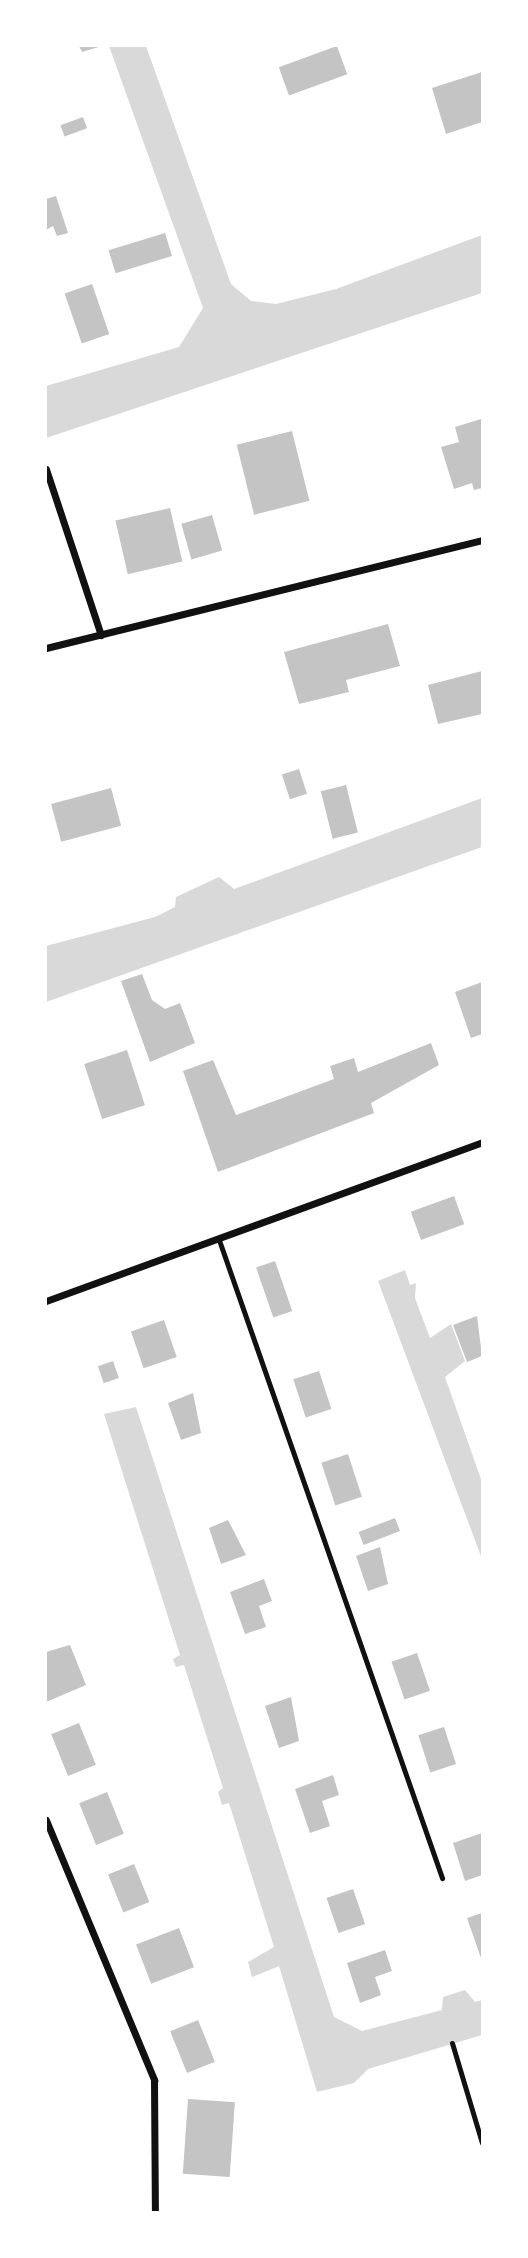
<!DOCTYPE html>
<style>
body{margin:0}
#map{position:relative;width:528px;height:2258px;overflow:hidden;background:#fff;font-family:"Golos Text",sans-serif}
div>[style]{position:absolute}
.water>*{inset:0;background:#d9d9d9}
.building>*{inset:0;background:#c4c4c4;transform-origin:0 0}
.service>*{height:5px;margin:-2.5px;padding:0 2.5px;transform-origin:2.5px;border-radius:2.5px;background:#111}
.minor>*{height:7px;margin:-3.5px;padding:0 3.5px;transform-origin:3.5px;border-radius:3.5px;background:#111}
span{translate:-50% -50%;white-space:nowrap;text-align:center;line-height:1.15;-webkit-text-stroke:7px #fff;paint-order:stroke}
.frame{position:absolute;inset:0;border:47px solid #fff;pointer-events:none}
</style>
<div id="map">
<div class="water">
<div style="clip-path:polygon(109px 46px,146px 46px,231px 284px,251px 301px,276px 304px,336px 289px,482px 235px,482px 293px,46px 438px,46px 386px,179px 347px,203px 308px)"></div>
<div style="clip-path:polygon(482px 798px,482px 847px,46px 1002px,46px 946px,155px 917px,175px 907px,176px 897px,219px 877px,234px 889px)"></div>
<div style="clip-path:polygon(405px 1270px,410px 1285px,416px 1283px,415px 1298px,430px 1338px,451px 1324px,465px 1361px,445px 1377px,482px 1482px,482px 1559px,378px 1281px)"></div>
<div style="clip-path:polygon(136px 1407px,334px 2017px,362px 2031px,442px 2010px,443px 1997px,465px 1990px,475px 2002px,482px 2000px,482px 2035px,368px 2069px,354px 2083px,317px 2092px,279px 1966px,252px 1977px,248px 1962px,274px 1947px,229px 1803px,222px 1805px,218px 1792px,223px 1788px,184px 1665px,176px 1667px,173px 1659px,180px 1655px,104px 1414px)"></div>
</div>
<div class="building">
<div style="clip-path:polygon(79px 46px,102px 46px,82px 52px)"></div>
<div style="left:337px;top:46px;width:30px;height:62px;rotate:70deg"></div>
<div style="clip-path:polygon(482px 72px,482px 122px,446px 134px,432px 88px)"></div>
<div style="left:83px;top:117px;width:12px;height:24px;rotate:70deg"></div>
<div style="clip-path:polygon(56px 196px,68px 233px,57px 236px,53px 226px,46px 230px,46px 199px)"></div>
<div style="left:165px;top:233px;width:24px;height:59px;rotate:73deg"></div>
<div style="left:92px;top:284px;width:53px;height:29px;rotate:71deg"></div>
<div style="clip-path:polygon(481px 419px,482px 488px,474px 490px,472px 483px,454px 489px,441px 447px,459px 442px,455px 427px)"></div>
<div style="left:292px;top:431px;width:72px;height:57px;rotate:76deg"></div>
<div style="left:170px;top:508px;width:55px;height:56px;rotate:77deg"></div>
<div style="left:212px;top:515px;width:37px;height:32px;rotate:74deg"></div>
<div style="clip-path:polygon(388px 624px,400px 666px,346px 680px,349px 692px,299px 704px,284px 652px)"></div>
<div style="clip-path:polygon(482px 671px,482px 714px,438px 724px,428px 685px)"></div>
<div style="left:299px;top:769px;width:26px;height:18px;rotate:72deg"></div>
<div style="left:346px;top:785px;width:49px;height:26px;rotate:76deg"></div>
<div style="left:111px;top:788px;width:39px;height:62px;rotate:75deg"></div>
<div style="clip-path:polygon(142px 974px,152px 1000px,165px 1009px,180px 1003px,195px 1043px,150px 1062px,121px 981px)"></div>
<div style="clip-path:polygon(482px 982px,482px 1034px,471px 1038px,455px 992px)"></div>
<div style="clip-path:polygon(431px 1043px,439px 1065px,371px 1103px,374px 1113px,218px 1172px,183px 1071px,213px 1060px,236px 1115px,334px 1079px,330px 1066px,354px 1058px,358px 1072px)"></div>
<div style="left:127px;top:1050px;width:58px;height:45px;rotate:72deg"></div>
<div style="left:454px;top:1196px;width:30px;height:46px;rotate:70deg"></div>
<div style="left:275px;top:1261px;width:53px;height:20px;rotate:71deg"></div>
<div style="clip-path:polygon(477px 1316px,482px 1356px,467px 1362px,453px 1325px)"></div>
<div style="left:164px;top:1320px;width:39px;height:35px;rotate:71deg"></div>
<div style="left:113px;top:1361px;width:18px;height:16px;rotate:71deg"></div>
<div style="left:319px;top:1371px;width:40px;height:27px;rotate:72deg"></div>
<div style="clip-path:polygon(193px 1393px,201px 1433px,181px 1440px,168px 1403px)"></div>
<div style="left:348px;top:1454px;width:45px;height:28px;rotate:72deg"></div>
<div style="left:395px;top:1518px;width:14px;height:39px;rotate:69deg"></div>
<div style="clip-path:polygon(228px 1520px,246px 1555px,221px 1564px,209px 1528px)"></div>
<div style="clip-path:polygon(380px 1547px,388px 1584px,368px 1591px,356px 1556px)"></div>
<div style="clip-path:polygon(264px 1579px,272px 1601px,259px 1606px,266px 1627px,245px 1634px,230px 1592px)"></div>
<div style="clip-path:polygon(70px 1645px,86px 1685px,46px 1702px,46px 1652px)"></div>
<div style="left:417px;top:1653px;width:40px;height:27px;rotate:71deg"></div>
<div style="clip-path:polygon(291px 1697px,299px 1741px,279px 1748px,265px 1706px)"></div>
<div style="left:79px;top:1723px;width:45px;height:30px;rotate:68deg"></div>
<div style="left:444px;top:1727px;width:39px;height:27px;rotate:72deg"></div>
<div style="clip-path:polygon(333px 1775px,339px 1795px,322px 1801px,330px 1826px,310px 1833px,295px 1789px)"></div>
<div style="left:107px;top:1792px;width:45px;height:30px;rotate:68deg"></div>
<div style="clip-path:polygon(482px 1833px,482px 1875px,465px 1881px,453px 1843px)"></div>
<div style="left:134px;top:1864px;width:41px;height:28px;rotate:68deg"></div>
<div style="left:353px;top:1889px;width:37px;height:28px;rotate:71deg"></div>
<div style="clip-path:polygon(482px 1913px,482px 1961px,467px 1918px)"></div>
<div style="left:179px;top:1928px;width:42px;height:46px;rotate:69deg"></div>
<div style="clip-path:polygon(385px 1950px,392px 1971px,375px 1977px,381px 1995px,360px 2003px,347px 1963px)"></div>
<div style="left:198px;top:2020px;width:45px;height:30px;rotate:68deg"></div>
<div style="left:188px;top:2099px;width:47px;height:75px;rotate:4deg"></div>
</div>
<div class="service">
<div style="left:219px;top:1240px;width:676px;rotate:70.73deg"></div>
<div style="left:452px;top:2043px;width:104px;rotate:73.3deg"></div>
</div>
<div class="minor">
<div style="left:46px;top:469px;width:175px;rotate:71.7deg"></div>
<div style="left:46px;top:648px;width:449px;rotate:-13.9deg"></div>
<div style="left:46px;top:1301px;width:464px;rotate:-20deg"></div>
<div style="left:46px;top:1820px;width:282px;rotate:67.4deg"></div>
<div style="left:154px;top:2080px;width:132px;rotate:89.6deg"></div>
</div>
<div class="frame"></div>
</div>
